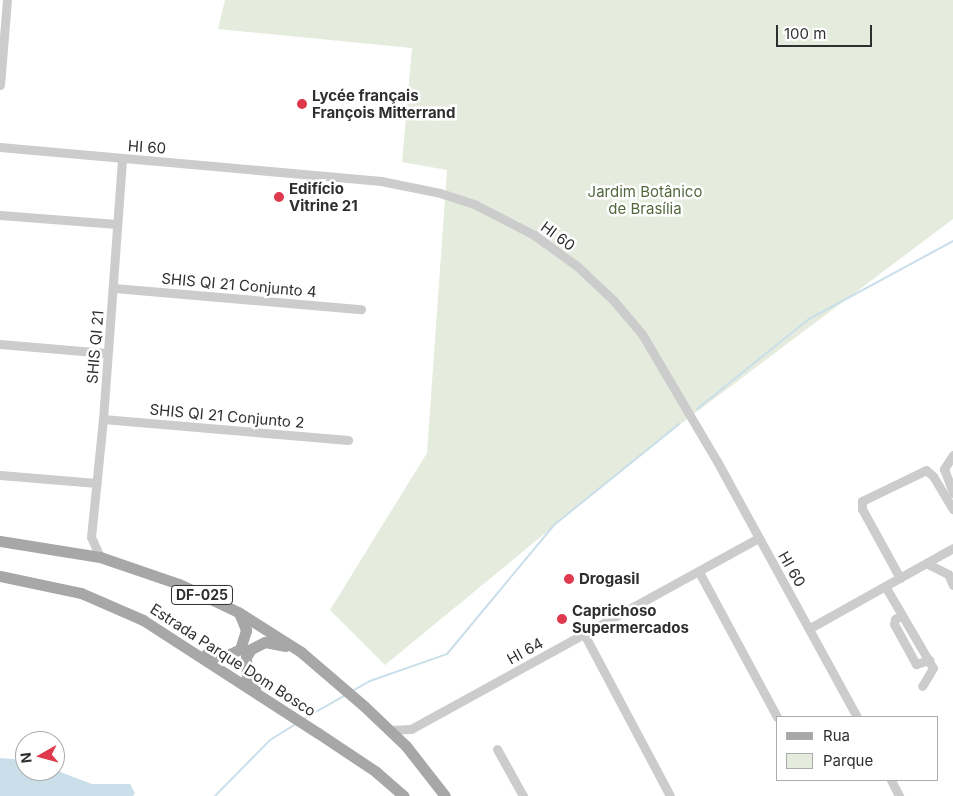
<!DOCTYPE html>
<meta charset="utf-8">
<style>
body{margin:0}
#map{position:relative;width:953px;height:796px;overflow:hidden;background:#fff;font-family:Inter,sans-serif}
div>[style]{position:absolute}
.green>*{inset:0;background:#e5ebdd}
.water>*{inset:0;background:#cadfea}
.stream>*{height:2px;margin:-1px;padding:0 1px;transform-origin:1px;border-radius:1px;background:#cadfea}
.minor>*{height:9px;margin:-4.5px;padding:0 4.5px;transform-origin:4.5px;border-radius:4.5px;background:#ccc}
.major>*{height:11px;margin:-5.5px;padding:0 5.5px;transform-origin:5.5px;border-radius:5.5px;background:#a7a7a7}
.dots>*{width:14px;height:14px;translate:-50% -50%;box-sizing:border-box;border:2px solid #fff;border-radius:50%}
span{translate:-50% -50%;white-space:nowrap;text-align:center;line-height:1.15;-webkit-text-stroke:5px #fff;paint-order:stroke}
.shield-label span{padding:1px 4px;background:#fff;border:1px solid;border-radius:4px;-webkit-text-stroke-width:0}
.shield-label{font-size:14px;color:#2f2f2f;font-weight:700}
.poi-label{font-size:15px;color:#2f2f2f;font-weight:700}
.left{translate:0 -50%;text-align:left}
.street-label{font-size:15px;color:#2f2f2f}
.park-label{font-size:15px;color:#54683e}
.legend{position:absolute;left:776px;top:716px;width:162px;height:65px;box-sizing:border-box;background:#fff;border:1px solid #acacac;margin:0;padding:6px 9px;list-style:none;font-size:15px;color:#2f2f2f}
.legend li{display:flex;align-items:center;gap:10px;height:25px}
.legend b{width:25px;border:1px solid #acacac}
.north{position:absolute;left:15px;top:731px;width:50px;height:50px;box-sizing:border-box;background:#fff;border:1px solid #acacac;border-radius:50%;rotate:263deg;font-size:14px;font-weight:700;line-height:20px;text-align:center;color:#2f2f2f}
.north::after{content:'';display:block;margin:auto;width:18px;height:22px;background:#de394c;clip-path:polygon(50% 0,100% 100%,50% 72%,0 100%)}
.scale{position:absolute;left:776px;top:25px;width:96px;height:22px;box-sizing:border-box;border:2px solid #2f2f2f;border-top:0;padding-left:6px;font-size:15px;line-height:18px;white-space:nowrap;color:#2f2f2f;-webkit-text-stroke:4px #fff;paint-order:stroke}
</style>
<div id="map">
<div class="green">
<div style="clip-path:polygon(225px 0,953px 0,953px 219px,650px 447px,385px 665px,330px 610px,427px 453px,447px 170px,402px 162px,412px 48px,218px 29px)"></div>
</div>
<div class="water">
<div style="clip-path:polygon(0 758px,25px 760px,25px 771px,55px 770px,92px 784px,130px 784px,135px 793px,133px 796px,0 796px)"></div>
</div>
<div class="stream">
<div style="left:697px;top:409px;width:144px;rotate:-38.8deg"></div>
<div style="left:809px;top:319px;width:164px;rotate:-28.4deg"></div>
<div style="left:352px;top:691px;width:21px;rotate:-29deg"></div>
<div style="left:370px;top:681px;width:82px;rotate:-19.3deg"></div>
<div style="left:447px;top:654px;width:168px;rotate:-50.3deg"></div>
<div style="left:554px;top:525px;width:161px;rotate:-38.9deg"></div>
<div style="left:305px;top:718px;width:45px;rotate:-29.4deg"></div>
<div style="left:215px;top:796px;width:78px;rotate:-45.5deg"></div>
<div style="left:270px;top:740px;width:31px;rotate:-32deg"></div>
</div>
<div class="minor">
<div style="left:0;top:85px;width:85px;rotate:-85.3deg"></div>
<div style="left:0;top:147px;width:383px;rotate:5.1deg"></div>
<div style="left:381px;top:181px;width:60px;rotate:11.5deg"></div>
<div style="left:440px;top:193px;width:38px;rotate:18deg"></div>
<div style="left:476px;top:205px;width:65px;rotate:27.3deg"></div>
<div style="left:534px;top:235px;width:53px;rotate:35.8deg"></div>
<div style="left:577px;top:266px;width:51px;rotate:43.4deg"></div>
<div style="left:614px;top:301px;width:43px;rotate:49.7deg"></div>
<div style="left:642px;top:334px;width:150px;rotate:59.5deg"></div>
<div style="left:718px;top:463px;width:290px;rotate:61.3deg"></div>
<div style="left:0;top:215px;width:117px;rotate:4.4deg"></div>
<div style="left:114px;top:288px;width:248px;rotate:4.9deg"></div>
<div style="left:0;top:344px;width:106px;rotate:4.9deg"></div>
<div style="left:103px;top:419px;width:246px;rotate:4.9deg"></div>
<div style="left:953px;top:455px;width:17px;rotate:123deg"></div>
<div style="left:944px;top:469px;width:26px;rotate:69deg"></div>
<div style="left:0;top:475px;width:97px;rotate:4.7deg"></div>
<div style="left:100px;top:557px;width:22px;rotate:-114deg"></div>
<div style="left:91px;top:537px;width:119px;rotate:-84.2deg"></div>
<div style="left:103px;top:419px;width:261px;rotate:-85.8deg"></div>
<div style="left:926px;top:563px;width:25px;rotate:27deg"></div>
<div style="left:948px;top:574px;width:12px;rotate:66deg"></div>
<div style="left:699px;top:572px;width:165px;rotate:61.7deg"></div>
<div style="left:900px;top:578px;width:79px;rotate:-118.8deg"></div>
<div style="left:862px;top:509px;width:8px;rotate:-90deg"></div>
<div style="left:862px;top:501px;width:71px;rotate:-25.8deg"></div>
<div style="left:926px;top:470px;width:9px;rotate:41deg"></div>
<div style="left:933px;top:476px;width:39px;rotate:59deg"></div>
<div style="left:885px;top:586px;width:95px;rotate:59.7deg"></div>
<div style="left:933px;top:668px;width:21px;rotate:121deg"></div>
<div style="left:902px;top:615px;width:8px;rotate:150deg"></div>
<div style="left:895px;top:619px;width:5px;rotate:101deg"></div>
<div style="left:894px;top:624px;width:46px;rotate:61.2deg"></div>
<div style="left:916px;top:664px;width:14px;rotate:-17deg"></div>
<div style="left:810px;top:628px;width:164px;rotate:-29.2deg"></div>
<div style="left:584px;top:634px;width:183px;rotate:62deg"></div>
<div style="left:390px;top:730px;width:21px;rotate:-3deg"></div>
<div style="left:411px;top:729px;width:397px;rotate:-28.8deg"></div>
<div style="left:497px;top:749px;width:54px;rotate:61deg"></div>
<div style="left:891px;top:780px;width:18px;rotate:63deg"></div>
</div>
<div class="major">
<div style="left:0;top:541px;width:101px;rotate:9.1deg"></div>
<div style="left:100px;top:557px;width:83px;rotate:18.9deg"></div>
<div style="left:179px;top:584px;width:65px;rotate:25.4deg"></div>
<div style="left:238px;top:612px;width:75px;rotate:32.4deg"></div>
<div style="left:301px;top:652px;width:83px;rotate:40.6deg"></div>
<div style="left:364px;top:706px;width:58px;rotate:43.6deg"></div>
<div style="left:406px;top:746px;width:63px;rotate:52deg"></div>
<div style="left:0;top:576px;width:83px;rotate:11.9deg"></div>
<div style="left:81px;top:593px;width:68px;rotate:23.5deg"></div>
<div style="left:143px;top:620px;width:208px;rotate:32.9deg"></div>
<div style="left:318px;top:733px;width:69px;rotate:33.7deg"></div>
<div style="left:375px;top:771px;width:38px;rotate:41deg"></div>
<div style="left:206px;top:654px;width:16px;rotate:15deg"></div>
<div style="left:221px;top:658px;width:21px;rotate:-25deg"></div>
<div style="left:240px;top:649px;width:20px;rotate:-72deg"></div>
<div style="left:246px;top:630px;width:18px;rotate:-112deg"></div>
<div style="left:255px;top:689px;width:14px;rotate:-124deg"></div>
<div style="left:247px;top:677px;width:20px;rotate:-93deg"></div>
<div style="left:246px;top:657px;width:9px;rotate:-58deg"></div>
<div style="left:251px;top:649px;width:16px;rotate:-27deg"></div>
<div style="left:265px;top:642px;width:21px;rotate:11deg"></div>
</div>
<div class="dots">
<div style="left:302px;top:104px;background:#de394c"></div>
<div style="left:279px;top:197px;background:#de394c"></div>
<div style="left:569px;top:579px;background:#de394c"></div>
<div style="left:562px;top:619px;background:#de394c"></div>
</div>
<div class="shield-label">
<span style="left:202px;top:595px">DF-025</span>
</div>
<div class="poi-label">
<span class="left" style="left:312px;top:104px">Lycée français<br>François Mitterrand</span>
<span class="left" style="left:289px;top:197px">Edifício<br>Vitrine 21</span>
<span class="left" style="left:579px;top:579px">Drogasil</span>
<span class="left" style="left:572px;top:619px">Caprichoso<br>Supermercados</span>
</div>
<div class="street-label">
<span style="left:147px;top:147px;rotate:4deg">HI 60</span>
<span style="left:558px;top:236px;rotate:36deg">HI 60</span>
<span style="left:239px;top:285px;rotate:5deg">SHIS QI 21 Conjunto 4</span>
<span style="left:95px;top:347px;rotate:-85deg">SHIS QI 21</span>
<span style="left:227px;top:416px;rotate:5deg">SHIS QI 21 Conjunto 2</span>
<span style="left:792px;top:569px;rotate:60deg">HI 60</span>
<span style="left:525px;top:651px;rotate:-29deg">HI 64</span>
<span style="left:233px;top:660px;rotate:33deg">Estrada Parque Dom Bosco</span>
</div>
<div class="park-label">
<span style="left:645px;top:200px">Jardim Botânico<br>de Brasília</span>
</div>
<ul class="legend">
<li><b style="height:6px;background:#a7a7a7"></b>Rua</li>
<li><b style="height:14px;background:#e5ebdd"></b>Parque</li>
</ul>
<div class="north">N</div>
<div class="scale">100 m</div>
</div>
